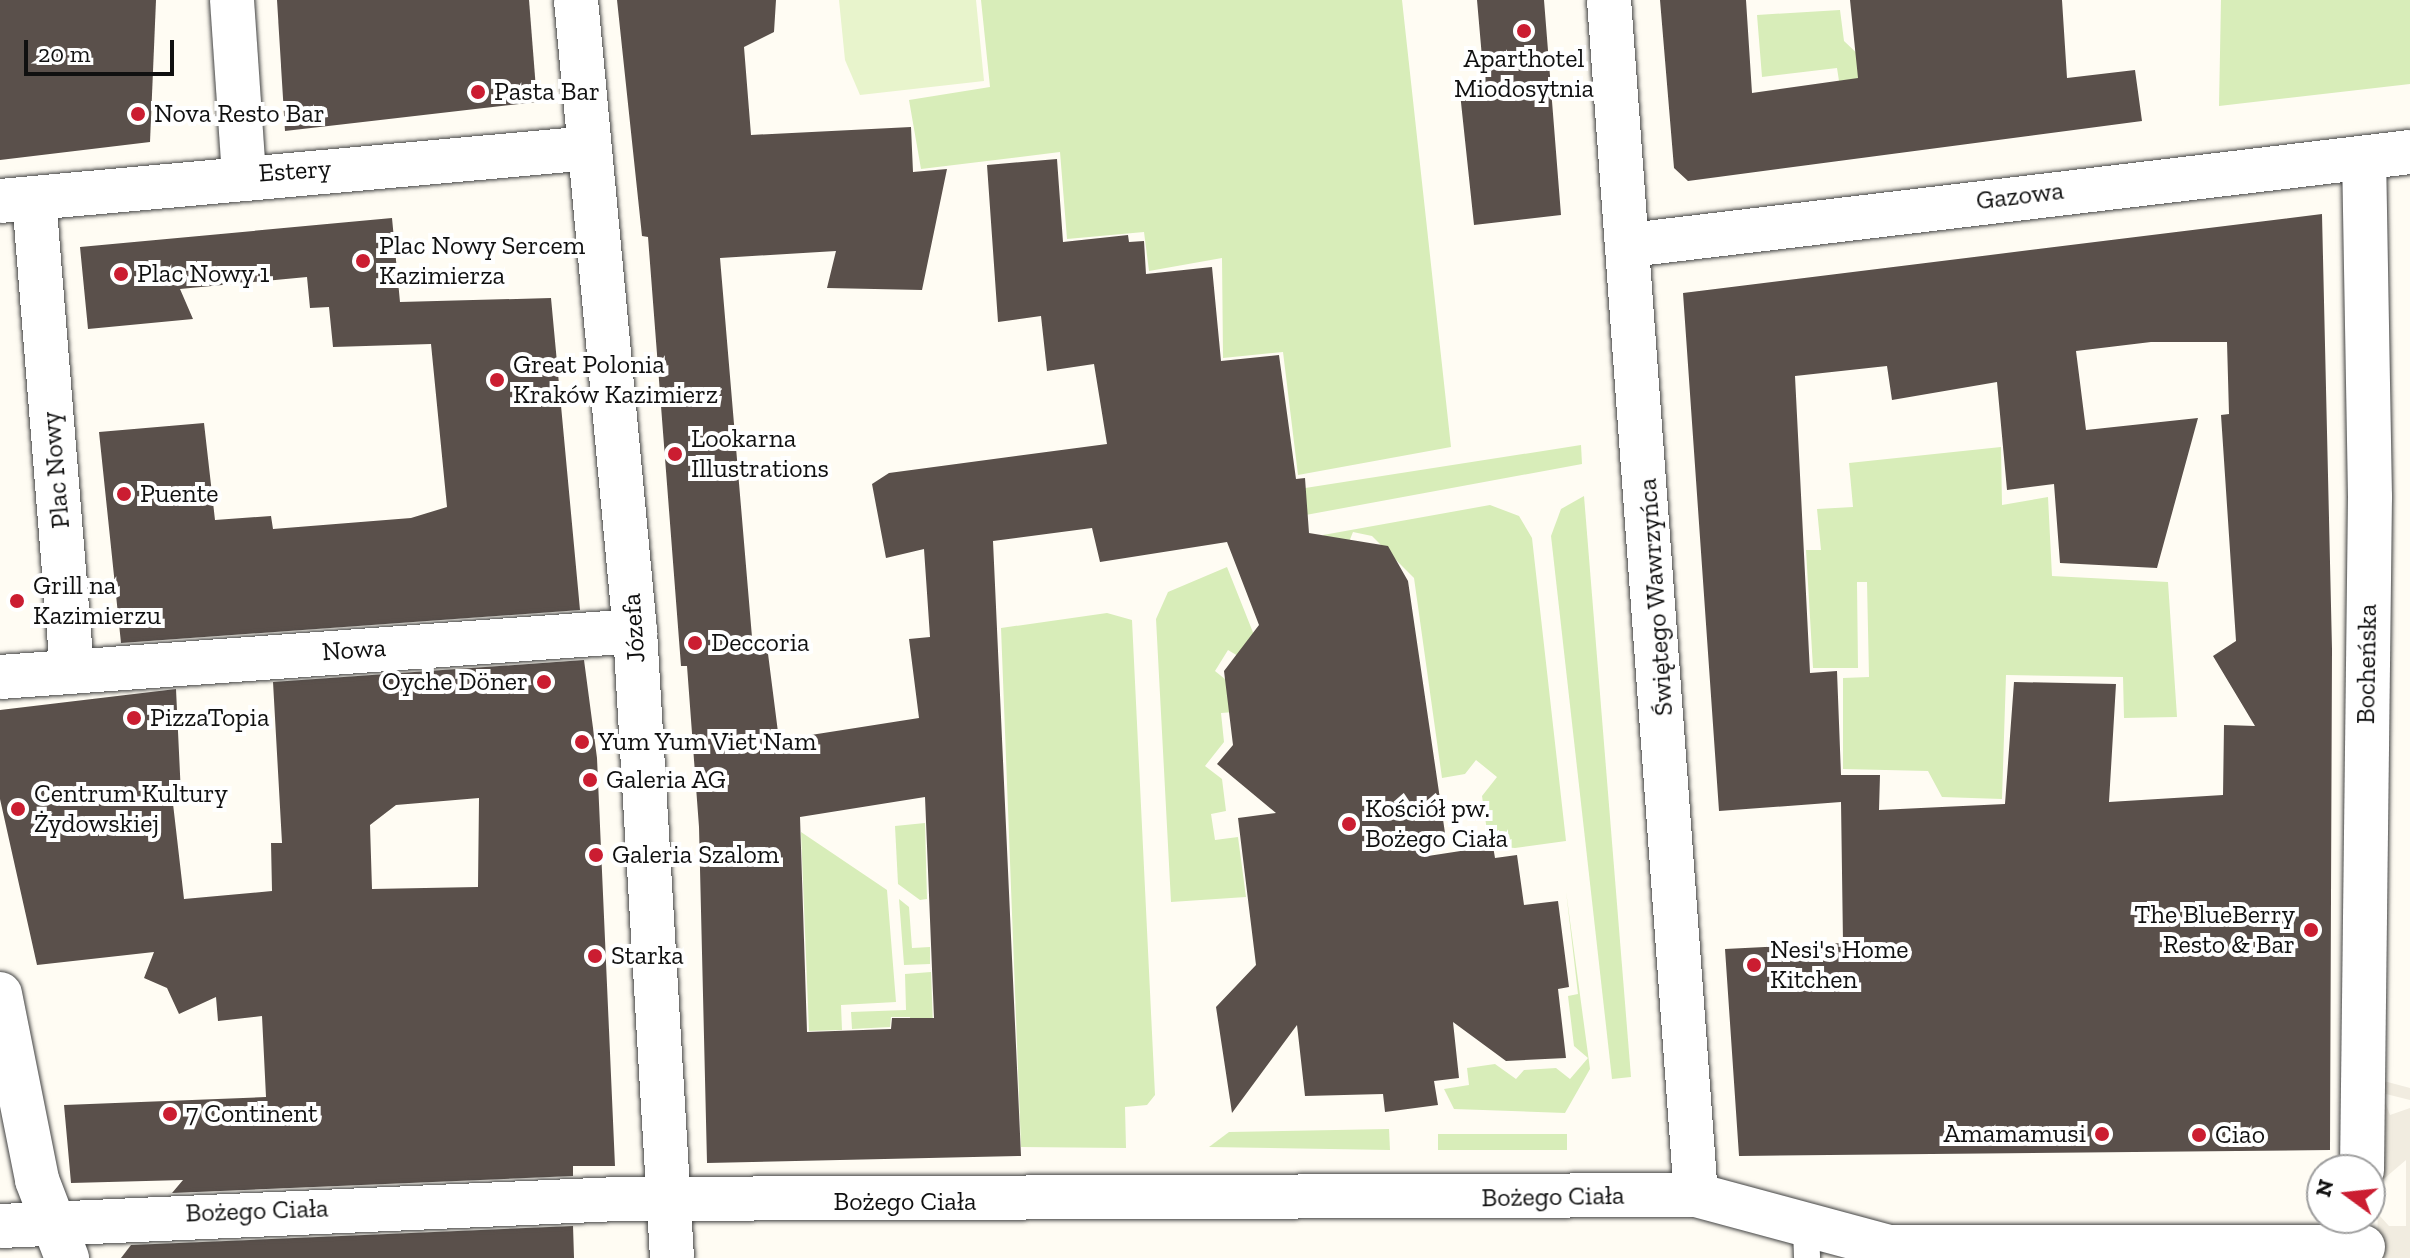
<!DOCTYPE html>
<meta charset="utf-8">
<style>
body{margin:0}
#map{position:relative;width:2410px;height:1258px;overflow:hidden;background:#fffcf3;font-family:"Zilla Slab",serif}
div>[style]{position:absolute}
.green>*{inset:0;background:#d8edb9;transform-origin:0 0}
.pitch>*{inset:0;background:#e8f4cc}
.plaza>*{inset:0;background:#f1ece0}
.building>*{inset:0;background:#5a504b}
.roads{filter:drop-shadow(0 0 2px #434343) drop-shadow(0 0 2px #434343)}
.lane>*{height:26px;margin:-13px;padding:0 13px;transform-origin:13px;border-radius:13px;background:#fff}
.street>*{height:44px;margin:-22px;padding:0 22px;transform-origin:22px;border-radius:22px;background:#fff}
.dots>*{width:22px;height:22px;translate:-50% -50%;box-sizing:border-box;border:4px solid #fff;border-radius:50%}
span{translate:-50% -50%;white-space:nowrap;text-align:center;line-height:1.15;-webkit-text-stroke:8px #fff;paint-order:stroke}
.poi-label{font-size:26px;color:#101010}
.left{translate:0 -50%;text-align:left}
.right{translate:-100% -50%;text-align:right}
.street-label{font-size:26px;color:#101010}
.north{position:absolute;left:2306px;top:1154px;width:80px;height:80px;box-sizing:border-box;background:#fff;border:2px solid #9f9f9f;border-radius:50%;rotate:285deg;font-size:22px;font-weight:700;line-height:32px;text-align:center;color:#101010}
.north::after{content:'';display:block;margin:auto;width:28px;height:36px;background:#cb1d31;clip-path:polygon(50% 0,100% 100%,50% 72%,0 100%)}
.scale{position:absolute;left:24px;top:40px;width:150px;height:36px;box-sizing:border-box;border:4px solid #101010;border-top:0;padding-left:10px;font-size:24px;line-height:28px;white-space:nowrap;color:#101010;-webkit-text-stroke:6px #fff;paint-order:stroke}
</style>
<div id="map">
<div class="green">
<div style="clip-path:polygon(981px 0,1402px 0,1451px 447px,1298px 475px,1283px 352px,1223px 358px,1222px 258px,1149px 271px,1144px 232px,1067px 239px,1060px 152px,921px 169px,909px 100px,990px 87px)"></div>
<div style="clip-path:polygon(2221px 0,2410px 0,2410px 84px,2219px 106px)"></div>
<div style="clip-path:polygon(1840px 10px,1844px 41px,1882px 77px,1839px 81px,1837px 68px,1762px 77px,1757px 15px)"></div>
<div style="clip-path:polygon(1581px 445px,1582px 464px,1284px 519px,1286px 491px)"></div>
<div style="clip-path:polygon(2001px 447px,2002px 505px,2048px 497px,2052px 576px,2168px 582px,2177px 717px,2124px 718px,2123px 677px,2006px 675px,2002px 799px,1942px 797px,1928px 771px,1843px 769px,1843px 678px,1869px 677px,1867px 582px,1857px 582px,1858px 668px,1813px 668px,1806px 550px,1821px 550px,1817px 509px,1853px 507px,1849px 463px)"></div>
<div style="clip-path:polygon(1584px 496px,1631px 1077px,1612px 1079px,1551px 536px,1561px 509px)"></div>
<div style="clip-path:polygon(1490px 505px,1519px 516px,1532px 538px,1566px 841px,1515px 848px,1502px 847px,1501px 836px,1488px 838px,1482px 796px,1497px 777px,1476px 760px,1465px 774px,1442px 778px,1414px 578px,1372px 536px,1353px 532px,1347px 547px,1331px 549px,1323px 535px)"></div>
<div style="clip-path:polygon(1227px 567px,1260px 650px,1243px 659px,1228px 650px,1215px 671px,1231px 684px,1234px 712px,1221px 713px,1224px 742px,1205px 766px,1222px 779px,1226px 811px,1211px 814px,1215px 840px,1238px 837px,1246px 897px,1171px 902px,1156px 619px,1168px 592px)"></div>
<div style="clip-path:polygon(1107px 613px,1132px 620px,1155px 1095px,1147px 1105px,1125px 1107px,1126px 1148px,1021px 1147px,1001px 628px)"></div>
<div style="clip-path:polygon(925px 823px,927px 899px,920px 900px,898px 884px,895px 826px)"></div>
<div style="clip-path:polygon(801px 832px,887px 890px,896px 1002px,841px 1005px,842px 1030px,809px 1031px)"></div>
<div style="clip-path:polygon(1566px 891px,1590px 1069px,1565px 1113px,1454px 1109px,1444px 1089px,1469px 1085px,1467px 1068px,1495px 1064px,1516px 1079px,1524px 1070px,1556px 1068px,1570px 1079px,1588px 1058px,1574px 1046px,1568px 996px,1578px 994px)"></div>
<div style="clip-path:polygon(899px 899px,909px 907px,912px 948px,930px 947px,930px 964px,904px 965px)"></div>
<div style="clip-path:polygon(931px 972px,933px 1026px,911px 1027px,910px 1017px,891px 1017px,890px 1027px,852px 1029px,851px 1012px,906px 1010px,905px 974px)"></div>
<div style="clip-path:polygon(1389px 1129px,1390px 1150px,1209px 1147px,1229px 1132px)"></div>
<div style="left:1438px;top:1134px;width:129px;height:16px"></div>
</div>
<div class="pitch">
<div style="clip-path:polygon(839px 0,976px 0,984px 81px,860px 95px,845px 60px)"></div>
</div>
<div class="plaza">
<div style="clip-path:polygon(evenodd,2380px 1080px,2410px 1088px,2410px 1100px,2382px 1093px,2390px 1115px,2410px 1108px,2410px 1258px,2377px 1258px,2380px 1080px,2406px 1160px,2406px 1226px,2389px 1226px,2379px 1215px,2379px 1183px,2406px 1160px)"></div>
</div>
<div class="building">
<div style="clip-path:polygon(0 0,156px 0,150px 142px,0 160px)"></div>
<div style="clip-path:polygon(277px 0,529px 0,537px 102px,285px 131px)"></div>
<div style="clip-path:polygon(evenodd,617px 0,776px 0,774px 32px,744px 47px,751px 135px,911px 127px,913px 172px,947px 169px,922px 290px,827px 288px,836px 251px,720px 258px,752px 637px,766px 638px,779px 740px,919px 718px,909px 639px,930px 637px,924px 549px,886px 558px,872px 484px,889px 473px,1107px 444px,1094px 364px,1047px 371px,1041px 316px,998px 322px,987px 165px,1057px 159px,1063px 242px,1128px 235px,1129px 242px,1144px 241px,1146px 274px,1212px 267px,1221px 361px,1279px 355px,1296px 479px,1305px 478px,1309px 533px,1388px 546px,1408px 581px,1445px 833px,1428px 856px,1493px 846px,1495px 858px,1517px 855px,1524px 905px,1558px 901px,1569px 987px,1558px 989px,1566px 1058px,1506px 1061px,1453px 1022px,1459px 1078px,1434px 1081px,1438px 1105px,1385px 1112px,1383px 1094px,1305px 1096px,1297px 1025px,1232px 1113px,1216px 1007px,1256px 965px,1238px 818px,1276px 813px,1217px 764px,1233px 745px,1224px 671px,1259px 625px,1227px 542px,1100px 562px,1092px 528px,993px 541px,1021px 1156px,707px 1163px,699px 827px,687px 666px,681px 666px,648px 237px,642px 236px,617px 0,925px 797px,934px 1018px,892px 1018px,891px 1029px,807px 1032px,800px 817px,925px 797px)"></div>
<div style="clip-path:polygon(1477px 0,1544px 0,1561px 215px,1474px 225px,1460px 93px,1485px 92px)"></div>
<div style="clip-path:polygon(1660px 0,1746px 0,1752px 93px,1858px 78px,1850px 0,2062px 0,2067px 78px,2135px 70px,2142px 121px,1688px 181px,1674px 168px)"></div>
<div style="clip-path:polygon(evenodd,2322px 214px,2332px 649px,2330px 1150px,1739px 1156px,1725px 949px,1843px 943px,1841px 802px,1719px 811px,1683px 293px,2322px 214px,2151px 342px,2227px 342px,2229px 414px,2221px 415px,2236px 641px,2213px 656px,2255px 726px,2224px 725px,2223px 795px,2109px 802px,2116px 684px,2014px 682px,2005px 804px,1879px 810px,1880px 775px,1841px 775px,1837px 671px,1810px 673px,1795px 376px,1887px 366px,1892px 400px,1997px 382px,2007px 490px,2054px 484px,2060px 563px,2157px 568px,2198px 418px,2086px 430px,2076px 351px,2151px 342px)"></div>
<div style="clip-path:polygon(392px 218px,400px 302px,551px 298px,580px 610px,121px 643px,99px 432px,204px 423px,215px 520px,271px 516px,273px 529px,411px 518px,447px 507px,431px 344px,333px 347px,329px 307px,310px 308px,307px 277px,180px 289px,193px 319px,88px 329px,80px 247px)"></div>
<div style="clip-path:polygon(evenodd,584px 660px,597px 758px,615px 1166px,573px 1166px,573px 1176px,172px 1193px,183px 1180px,71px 1183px,64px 1105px,266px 1097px,262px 1016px,218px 1021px,216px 997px,179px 1014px,167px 988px,144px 978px,154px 952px,37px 965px,0 799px,0 710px,176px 689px,181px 795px,172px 795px,184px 899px,272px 891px,271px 843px,282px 843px,273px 682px,584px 660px,479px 798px,478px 887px,372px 889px,370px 825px,396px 805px,479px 798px)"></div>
<div style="clip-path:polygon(573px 1226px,574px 1258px,121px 1258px,131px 1245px)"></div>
</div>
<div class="roads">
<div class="lane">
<div style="left:1806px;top:1228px;width:30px;rotate:88deg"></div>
</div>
<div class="street">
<div style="left:232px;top:0;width:175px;rotate:86.1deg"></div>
<div style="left:576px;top:0;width:634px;rotate:84.66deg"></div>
<div style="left:635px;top:631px;width:628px;rotate:86.62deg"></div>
<div style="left:1609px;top:0;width:1198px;rotate:85.84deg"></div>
<div style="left:34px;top:198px;width:473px;rotate:85.4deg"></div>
<div style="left:0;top:201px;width:592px;rotate:-5.13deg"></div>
<div style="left:1630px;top:245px;width:786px;rotate:-6.8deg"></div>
<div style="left:0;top:677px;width:637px;rotate:-4.14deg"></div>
<div style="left:0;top:994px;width:190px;rotate:78.7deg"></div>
<div style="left:37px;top:1180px;width:84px;rotate:69deg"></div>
<div style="left:2362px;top:1170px;width:673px;rotate:-89.32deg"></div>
<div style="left:2370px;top:497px;width:339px;rotate:-91deg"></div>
<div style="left:0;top:1226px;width:619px;rotate:-2.5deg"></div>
<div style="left:618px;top:1199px;width:1078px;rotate:-0.21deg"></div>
<div style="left:1696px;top:1195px;width:200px;rotate:15.1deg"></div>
<div style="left:1889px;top:1247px;width:474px"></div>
</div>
</div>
<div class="dots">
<div style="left:1524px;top:31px;background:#cb1d31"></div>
<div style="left:478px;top:92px;background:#cb1d31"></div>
<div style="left:138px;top:114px;background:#cb1d31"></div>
<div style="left:363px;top:261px;background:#cb1d31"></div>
<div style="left:121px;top:274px;background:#cb1d31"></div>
<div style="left:497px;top:380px;background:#cb1d31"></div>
<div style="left:675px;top:454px;background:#cb1d31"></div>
<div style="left:124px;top:494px;background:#cb1d31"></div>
<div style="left:17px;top:601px;background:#cb1d31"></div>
<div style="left:695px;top:643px;background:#cb1d31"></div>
<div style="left:544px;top:682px;background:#cb1d31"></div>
<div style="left:134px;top:718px;background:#cb1d31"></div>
<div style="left:582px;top:742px;background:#cb1d31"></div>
<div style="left:590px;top:780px;background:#cb1d31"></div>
<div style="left:18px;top:809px;background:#cb1d31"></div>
<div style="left:1349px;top:824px;background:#cb1d31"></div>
<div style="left:596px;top:855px;background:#cb1d31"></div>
<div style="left:2311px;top:930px;background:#cb1d31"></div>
<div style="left:595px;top:956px;background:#cb1d31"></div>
<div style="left:1754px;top:965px;background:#cb1d31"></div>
<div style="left:170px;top:1114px;background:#cb1d31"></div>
<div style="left:2102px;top:1134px;background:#cb1d31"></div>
<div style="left:2199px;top:1135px;background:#cb1d31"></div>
</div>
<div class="poi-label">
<span style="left:1524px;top:74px">Aparthotel<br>Miodosytnia</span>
<span class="left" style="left:494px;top:92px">Pasta Bar</span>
<span class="left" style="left:154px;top:114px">Nova Resto Bar</span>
<span class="left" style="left:379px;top:261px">Plac Nowy Sercem<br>Kazimierza</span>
<span class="left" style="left:137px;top:274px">Plac Nowy 1</span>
<span class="left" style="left:513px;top:380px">Great Polonia<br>Kraków Kazimierz</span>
<span class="left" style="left:691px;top:454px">Lookarna<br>Illustrations</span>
<span class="left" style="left:140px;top:494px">Puente</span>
<span class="left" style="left:33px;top:601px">Grill na<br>Kazimierzu</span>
<span class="left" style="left:711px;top:643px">Deccoria</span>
<span class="right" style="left:528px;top:682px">Oyche Döner</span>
<span class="left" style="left:150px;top:718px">PizzaTopia</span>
<span class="left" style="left:598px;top:742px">Yum Yum Viet Nam</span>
<span class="left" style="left:606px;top:780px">Galeria AG</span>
<span class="left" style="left:34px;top:809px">Centrum Kultury<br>Żydowskiej</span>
<span class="left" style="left:1365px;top:824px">Kościół pw.<br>Bożego Ciała</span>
<span class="left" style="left:612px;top:855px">Galeria Szalom</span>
<span class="right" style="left:2295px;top:930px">The BlueBerry<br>Resto &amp; Bar</span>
<span class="left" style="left:1770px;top:965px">Nesi's Home<br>Kitchen</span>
<span class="left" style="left:611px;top:956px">Starka</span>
<span class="left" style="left:186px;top:1114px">7 Continent</span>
<span class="right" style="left:2086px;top:1134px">Amamamusi</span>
<span class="left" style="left:2215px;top:1135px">Ciao</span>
</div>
<div class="street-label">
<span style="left:295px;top:171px;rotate:-4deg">Estery</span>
<span style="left:2020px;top:196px;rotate:-7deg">Gazowa</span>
<span style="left:56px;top:470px;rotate:-95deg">Plac Nowy</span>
<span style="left:1656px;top:597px;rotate:-94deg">Świętego Wawrzyńca</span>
<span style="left:634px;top:628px;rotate:-94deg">Józefa</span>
<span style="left:354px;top:650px;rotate:-4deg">Nowa</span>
<span style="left:2367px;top:664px;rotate:-89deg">Bocheńska</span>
<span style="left:1553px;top:1197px;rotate:-1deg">Bożego Ciała</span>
<span style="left:905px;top:1202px">Bożego Ciała</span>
<span style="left:257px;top:1211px;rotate:-2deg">Bożego Ciała</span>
</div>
<div class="north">N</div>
<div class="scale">20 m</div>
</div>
